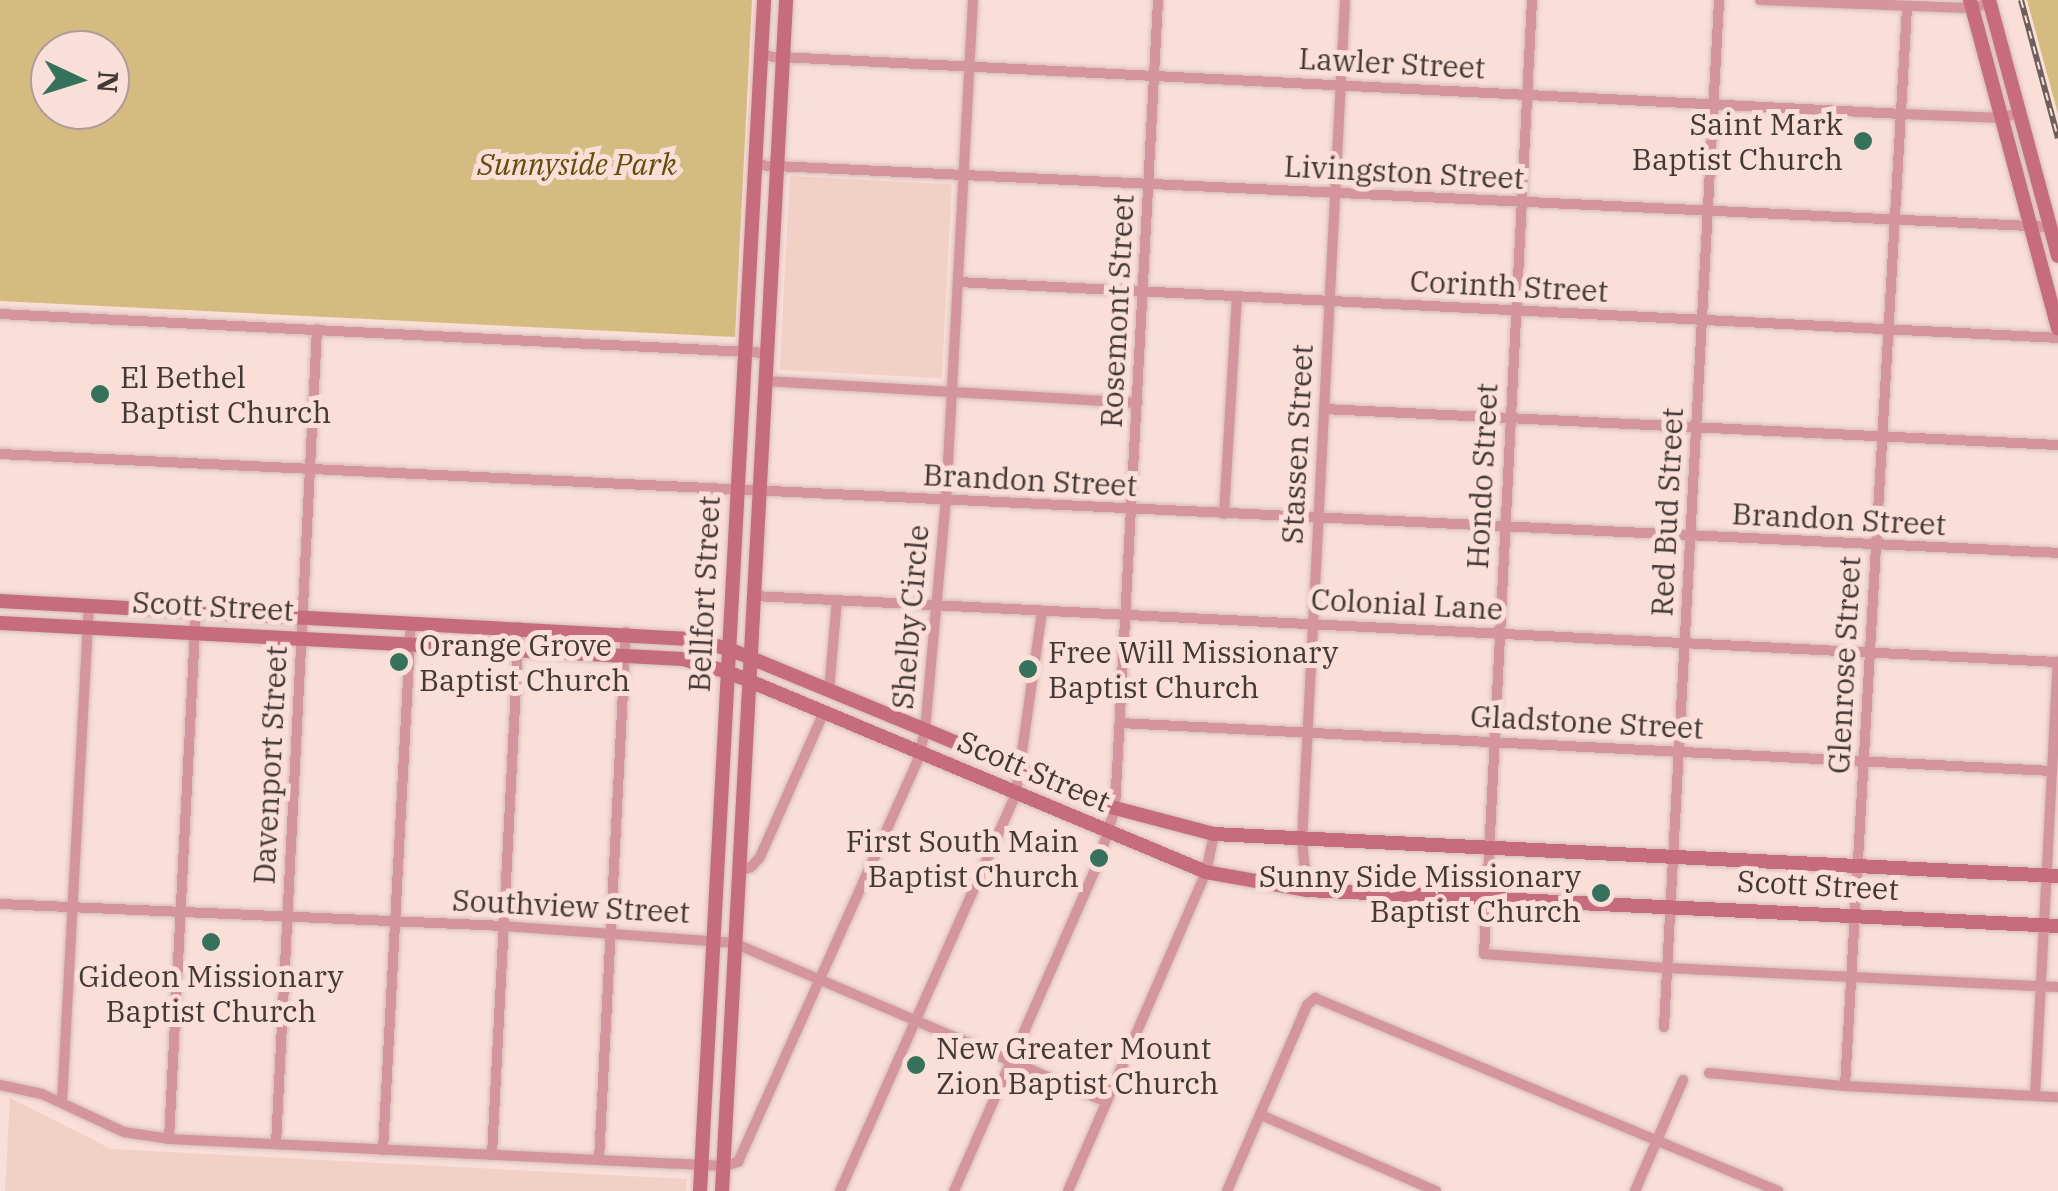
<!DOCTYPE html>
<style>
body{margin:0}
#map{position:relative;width:2058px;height:1191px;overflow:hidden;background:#f9dfd8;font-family:"IBM Plex Serif",serif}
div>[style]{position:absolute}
.built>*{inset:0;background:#f1d0c6;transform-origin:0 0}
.green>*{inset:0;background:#d4bc81}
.roads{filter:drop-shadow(0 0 2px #d4beb7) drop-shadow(0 0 2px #d4beb7)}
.minor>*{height:10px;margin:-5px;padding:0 5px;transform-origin:5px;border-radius:5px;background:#d4959f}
.secondary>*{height:14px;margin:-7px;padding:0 7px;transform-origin:7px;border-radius:7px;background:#c76c7d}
.rail>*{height:6px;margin-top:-3px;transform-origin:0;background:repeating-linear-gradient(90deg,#f9dfd8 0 8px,#6d5f5b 0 16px);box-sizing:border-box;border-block:2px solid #6d5f5b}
.dots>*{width:28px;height:28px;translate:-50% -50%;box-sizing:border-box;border:5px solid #f9dfd8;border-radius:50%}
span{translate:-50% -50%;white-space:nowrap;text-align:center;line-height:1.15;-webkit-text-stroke:10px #f9dfd8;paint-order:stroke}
.street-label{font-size:30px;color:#423835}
.poi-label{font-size:30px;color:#423835}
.right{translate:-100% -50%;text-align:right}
.left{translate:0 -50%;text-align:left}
.park-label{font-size:30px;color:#624c06;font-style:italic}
.north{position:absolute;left:30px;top:30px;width:100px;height:100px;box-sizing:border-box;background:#f9dfd8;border:2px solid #b09c97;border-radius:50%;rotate:94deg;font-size:28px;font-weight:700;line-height:40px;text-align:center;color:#423835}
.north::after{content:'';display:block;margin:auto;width:35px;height:45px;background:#35725c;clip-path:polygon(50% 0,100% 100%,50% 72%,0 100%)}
</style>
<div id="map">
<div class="built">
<div style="left:790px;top:176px;width:162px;height:194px;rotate:3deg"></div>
<div style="clip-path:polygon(10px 1098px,111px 1149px,687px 1179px,686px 1191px,5px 1191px)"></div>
</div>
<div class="green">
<div style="clip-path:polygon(evenodd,0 0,752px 0,735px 337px,0 301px,0 0,50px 50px,110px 50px,110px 110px,50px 110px,50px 50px)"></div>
<div style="clip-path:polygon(2027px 0,2058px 0,2058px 114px)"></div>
</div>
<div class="roads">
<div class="minor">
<div style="left:1532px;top:0;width:955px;rotate:92.88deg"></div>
<div style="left:1484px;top:954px;width:185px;rotate:4.4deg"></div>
<div style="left:1668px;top:968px;width:390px;rotate:2.8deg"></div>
<div style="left:1760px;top:0;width:212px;rotate:2.2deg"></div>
<div style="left:1972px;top:8px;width:19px;rotate:-16deg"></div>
<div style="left:761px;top:56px;width:1141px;rotate:2.91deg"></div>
<div style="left:1901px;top:114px;width:102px;rotate:2.2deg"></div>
<div style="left:2003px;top:118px;width:18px;rotate:-19deg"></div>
<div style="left:755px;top:165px;width:1296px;rotate:2.74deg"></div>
<div style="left:958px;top:282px;width:1101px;rotate:2.91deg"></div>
<div style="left:0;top:314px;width:768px;rotate:2.91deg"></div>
<div style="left:766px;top:381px;width:372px;rotate:3.4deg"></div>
<div style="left:1324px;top:409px;width:735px;rotate:2.81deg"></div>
<div style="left:0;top:454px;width:2060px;rotate:2.75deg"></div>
<div style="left:1224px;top:514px;width:216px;rotate:-86.6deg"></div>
<div style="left:754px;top:596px;width:1306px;rotate:2.9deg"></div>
<div style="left:829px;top:691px;width:91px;rotate:-85deg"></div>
<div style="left:1120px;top:723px;width:933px;rotate:2.95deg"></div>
<div style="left:739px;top:872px;width:13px;rotate:-23deg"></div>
<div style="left:751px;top:867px;width:13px;rotate:-48deg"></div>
<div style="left:760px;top:857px;width:158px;rotate:-66.2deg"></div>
<div style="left:1307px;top:890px;width:49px;rotate:-95.8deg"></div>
<div style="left:1302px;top:841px;width:842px;rotate:-87.07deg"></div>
<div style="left:0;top:904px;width:503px;rotate:2.5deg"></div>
<div style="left:503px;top:926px;width:232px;rotate:4.2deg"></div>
<div style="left:734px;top:943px;width:405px;rotate:23.1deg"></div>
<div style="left:1664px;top:1027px;width:1028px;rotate:-86.93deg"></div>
<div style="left:1709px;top:1073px;width:137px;rotate:5.5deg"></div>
<div style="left:1845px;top:1086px;width:213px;rotate:3deg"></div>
<div style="left:0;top:1085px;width:43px;rotate:12.1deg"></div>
<div style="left:42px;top:1094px;width:90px;rotate:24.9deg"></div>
<div style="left:124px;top:1132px;width:46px;rotate:8.8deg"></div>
<div style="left:169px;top:1139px;width:556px;rotate:2.79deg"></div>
<div style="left:724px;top:1166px;width:15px;rotate:-16deg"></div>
<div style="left:738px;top:1162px;width:441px;rotate:-65.9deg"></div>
<div style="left:918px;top:759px;width:30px;rotate:-76deg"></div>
<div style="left:925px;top:730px;width:231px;rotate:-84.8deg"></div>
<div style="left:946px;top:500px;width:501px;rotate:-86.91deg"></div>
<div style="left:1845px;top:1086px;width:1081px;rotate:-86.71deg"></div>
<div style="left:2035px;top:1096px;width:435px;rotate:-87deg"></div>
<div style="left:62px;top:1102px;width:498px;rotate:-86.9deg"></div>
<div style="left:1261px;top:1115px;width:191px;rotate:23.5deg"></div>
<div style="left:169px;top:1139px;width:530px;rotate:-87.08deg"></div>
<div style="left:276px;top:1144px;width:816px;rotate:-87.12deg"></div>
<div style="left:383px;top:1150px;width:529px;rotate:-86.96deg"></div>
<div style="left:492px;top:1155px;width:529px;rotate:-87.07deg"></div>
<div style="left:599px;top:1160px;width:529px;rotate:-87.07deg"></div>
<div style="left:840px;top:1191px;width:434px;rotate:-66.1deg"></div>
<div style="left:1016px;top:794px;width:185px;rotate:-81.9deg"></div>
<div style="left:954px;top:1191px;width:358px;rotate:-66.3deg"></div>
<div style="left:1098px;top:863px;width:58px;rotate:-72.8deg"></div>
<div style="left:1115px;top:808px;width:809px;rotate:-86.95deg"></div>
<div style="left:1068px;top:1191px;width:348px;rotate:-66.6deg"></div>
<div style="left:1206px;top:872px;width:39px;rotate:-78deg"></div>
<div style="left:1227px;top:1191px;width:202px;rotate:-66.7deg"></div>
<div style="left:1307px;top:1005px;width:11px;rotate:-41deg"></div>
<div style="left:1315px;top:998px;width:502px;rotate:22.63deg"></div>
<div style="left:1635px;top:1191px;width:121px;rotate:-66.6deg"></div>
</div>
<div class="secondary">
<div style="left:1970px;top:0;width:340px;rotate:75deg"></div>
<div style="left:1989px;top:0;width:265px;rotate:74.9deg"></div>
<div style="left:0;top:601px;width:690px;rotate:3.16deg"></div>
<div style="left:689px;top:639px;width:41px;rotate:14deg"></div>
<div style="left:729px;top:649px;width:417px;rotate:22.4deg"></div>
<div style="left:1115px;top:808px;width:102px;rotate:14.7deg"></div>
<div style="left:1214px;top:834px;width:845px;rotate:2.85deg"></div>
<div style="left:0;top:623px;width:684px;rotate:3.02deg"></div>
<div style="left:683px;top:659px;width:47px;rotate:16.1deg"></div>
<div style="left:728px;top:672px;width:518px;rotate:22.7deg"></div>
<div style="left:1206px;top:872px;width:103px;rotate:10.1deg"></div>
<div style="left:1307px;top:890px;width:752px;rotate:2.74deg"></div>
<div style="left:700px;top:1191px;width:1193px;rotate:-86.92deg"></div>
<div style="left:722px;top:1191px;width:1193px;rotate:-86.92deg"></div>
</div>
</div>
<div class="rail">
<div style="left:2021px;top:0;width:143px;rotate:75deg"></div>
</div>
<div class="dots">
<div style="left:1863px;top:141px;background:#35725c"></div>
<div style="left:100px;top:394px;background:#35725c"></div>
<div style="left:399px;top:662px;background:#35725c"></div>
<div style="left:1028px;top:669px;background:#35725c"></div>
<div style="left:1099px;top:858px;background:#35725c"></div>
<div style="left:1601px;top:893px;background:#35725c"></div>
<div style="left:211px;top:942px;background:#35725c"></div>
<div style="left:916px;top:1065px;background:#35725c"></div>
</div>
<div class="street-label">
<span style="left:1392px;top:63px;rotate:3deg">Lawler Street</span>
<span style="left:1404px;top:172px;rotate:3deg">Livingston Street</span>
<span style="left:1509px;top:286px;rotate:3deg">Corinth Street</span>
<span style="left:1117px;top:311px;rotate:-87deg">Rosemont Street</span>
<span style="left:1297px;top:444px;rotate:-87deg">Stassen Street</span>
<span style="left:1482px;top:476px;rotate:-87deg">Hondo Street</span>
<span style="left:1030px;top:480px;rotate:3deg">Brandon Street</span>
<span style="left:1667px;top:512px;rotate:-87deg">Red Bud Street</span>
<span style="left:1839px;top:519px;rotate:3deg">Brandon Street</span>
<span style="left:704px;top:594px;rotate:-87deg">Bellfort Street</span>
<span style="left:1407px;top:604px;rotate:3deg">Colonial Lane</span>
<span style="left:213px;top:606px;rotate:3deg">Scott Street</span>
<span style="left:910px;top:617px;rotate:-85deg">Shelby Circle</span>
<span style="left:1844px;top:665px;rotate:-87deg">Glenrose Street</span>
<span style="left:1587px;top:722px;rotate:3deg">Gladstone Street</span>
<span style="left:270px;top:765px;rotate:-87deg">Davenport Street</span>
<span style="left:1034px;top:771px;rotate:23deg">Scott Street</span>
<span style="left:1818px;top:885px;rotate:3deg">Scott Street</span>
<span style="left:571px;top:906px;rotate:3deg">Southview Street</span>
</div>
<div class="poi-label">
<span class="right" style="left:1843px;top:141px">Saint Mark<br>Baptist Church</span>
<span class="left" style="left:120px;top:394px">El Bethel<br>Baptist Church</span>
<span class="left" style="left:419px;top:662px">Orange Grove<br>Baptist Church</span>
<span class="left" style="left:1048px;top:669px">Free Will Missionary<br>Baptist Church</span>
<span class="right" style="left:1079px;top:858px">First South Main<br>Baptist Church</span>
<span class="right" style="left:1581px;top:893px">Sunny Side Missionary<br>Baptist Church</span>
<span style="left:211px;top:993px">Gideon Missionary<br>Baptist Church</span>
<span class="left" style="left:936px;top:1065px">New Greater Mount<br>Zion Baptist Church</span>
</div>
<div class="park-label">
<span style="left:577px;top:164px">Sunnyside Park</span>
</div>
<div class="north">N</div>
</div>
